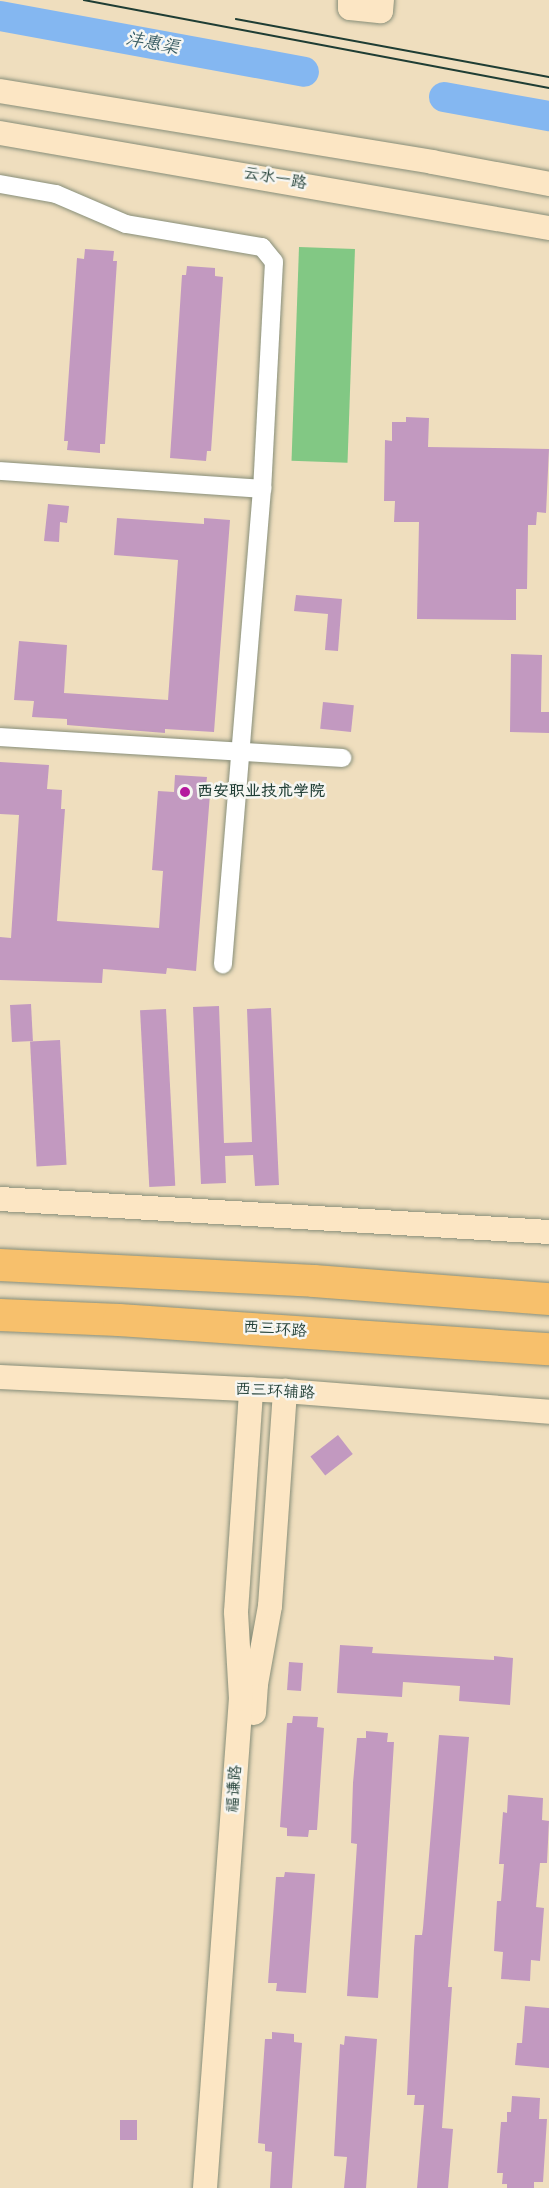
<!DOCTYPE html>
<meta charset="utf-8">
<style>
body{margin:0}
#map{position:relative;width:549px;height:2188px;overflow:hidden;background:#efdebe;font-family:"Balsamiq Sans","LXGW WenKai TC",sans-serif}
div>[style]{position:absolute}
.green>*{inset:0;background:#82c884;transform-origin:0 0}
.river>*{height:30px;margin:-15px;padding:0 15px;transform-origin:15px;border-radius:15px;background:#84b7f1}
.building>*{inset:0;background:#c299c0;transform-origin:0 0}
.roads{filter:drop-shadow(0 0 2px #878e79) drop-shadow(0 0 2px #878e79)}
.street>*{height:18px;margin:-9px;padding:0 9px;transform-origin:9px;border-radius:9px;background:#fff}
.secondary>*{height:24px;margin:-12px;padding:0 12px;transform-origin:12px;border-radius:12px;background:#fce6c4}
.highway>*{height:32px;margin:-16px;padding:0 16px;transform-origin:16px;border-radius:16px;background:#f7c06c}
.tram>*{height:1.5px;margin:-0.75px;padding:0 0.75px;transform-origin:0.75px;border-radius:0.75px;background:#1f3d34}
.dots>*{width:16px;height:16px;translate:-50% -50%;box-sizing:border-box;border:3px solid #f6f6f2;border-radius:50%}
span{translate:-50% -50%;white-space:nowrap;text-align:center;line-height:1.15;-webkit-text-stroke:5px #f6f6f2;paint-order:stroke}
.street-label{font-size:16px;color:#1f3d34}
.poi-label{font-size:16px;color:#1f3d34;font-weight:700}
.left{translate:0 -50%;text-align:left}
.water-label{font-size:18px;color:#385c63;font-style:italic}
</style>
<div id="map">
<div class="green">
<div style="left:299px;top:247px;width:56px;height:214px;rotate:2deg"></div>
</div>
<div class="river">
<div style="left:0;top:16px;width:309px;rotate:10.4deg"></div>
<div style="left:444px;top:97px;width:107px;rotate:10.3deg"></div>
</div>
<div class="building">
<div style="clip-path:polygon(85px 249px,114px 251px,113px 261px,117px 261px,105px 444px,100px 444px,100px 453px,67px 450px,68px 441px,64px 441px,77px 258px,84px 259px)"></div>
<div style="clip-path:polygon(187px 266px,215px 268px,215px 276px,223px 277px,211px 451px,207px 451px,206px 461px,170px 458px,182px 275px,186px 275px)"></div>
<div style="clip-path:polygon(406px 417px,429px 418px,428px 447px,549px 449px,546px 513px,537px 512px,536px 525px,528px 525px,527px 589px,516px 589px,516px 620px,417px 619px,419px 522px,394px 522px,395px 501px,384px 501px,385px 440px,392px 441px,392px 422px,406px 422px)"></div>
<div style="clip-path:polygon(48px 504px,69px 506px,67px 523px,60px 522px,59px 542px,44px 541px)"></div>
<div style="clip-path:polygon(117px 518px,204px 524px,204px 518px,230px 520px,214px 732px,165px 729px,165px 733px,67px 725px,67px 719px,32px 717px,34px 701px,14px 700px,19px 641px,67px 645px,64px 693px,168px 700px,178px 560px,114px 555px)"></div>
<div style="clip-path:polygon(296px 595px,342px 599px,338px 651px,325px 650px,328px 614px,294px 611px)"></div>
<div style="clip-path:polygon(511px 654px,542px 655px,541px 712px,549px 712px,549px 733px,510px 732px)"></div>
<div style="left:323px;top:702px;width:31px;height:27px;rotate:6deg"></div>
<div style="clip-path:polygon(0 762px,49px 765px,47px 789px,62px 790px,61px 809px,65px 809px,57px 921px,159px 928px,163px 871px,152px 870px,158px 791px,174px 792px,175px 775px,207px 777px,205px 794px,210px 794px,196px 971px,167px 968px,166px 974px,103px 969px,102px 983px,0 980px,0 937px,11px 938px,19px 815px,0 814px)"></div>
<div style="left:31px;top:1004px;width:37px;height:21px;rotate:87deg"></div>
<div style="clip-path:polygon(219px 1006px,224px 1143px,252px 1142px,247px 1009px,271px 1008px,279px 1185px,255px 1186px,253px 1155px,225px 1156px,226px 1183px,201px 1184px,193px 1007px)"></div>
<div style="left:166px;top:1009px;width:177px;height:26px;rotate:87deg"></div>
<div style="left:60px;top:1040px;width:125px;height:30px;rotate:87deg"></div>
<div style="left:338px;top:1435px;width:24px;height:35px;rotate:52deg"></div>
<div style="clip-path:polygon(340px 1645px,373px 1647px,372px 1653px,494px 1660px,494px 1656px,513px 1658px,510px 1705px,459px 1701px,460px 1686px,403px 1682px,402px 1697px,337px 1693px)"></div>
<div style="left:289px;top:1662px;width:14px;height:28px;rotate:4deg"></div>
<div style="clip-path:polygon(293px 1716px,318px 1717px,317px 1727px,324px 1728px,317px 1830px,309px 1830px,308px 1837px,287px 1836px,287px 1828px,280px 1827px,287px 1723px,292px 1723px)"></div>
<div style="clip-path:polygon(366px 1731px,388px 1733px,387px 1742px,394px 1742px,378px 1998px,347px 1996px,357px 1844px,351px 1843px,353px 1783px,357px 1738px,366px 1738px)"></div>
<div style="clip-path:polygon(439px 1735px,469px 1737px,448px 1987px,452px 1987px,442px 2128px,453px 2129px,448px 2188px,417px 2188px,424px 2105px,414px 2105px,415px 2095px,407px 2095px,414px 1948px,415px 1935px,422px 1935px,423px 1928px)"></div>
<div style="clip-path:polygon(508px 1795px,543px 1798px,542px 1820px,549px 1821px,547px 1863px,540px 1863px,536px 1907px,544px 1908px,540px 1961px,531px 1960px,530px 1981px,501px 1979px,503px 1952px,494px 1951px,497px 1901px,501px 1901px,504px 1864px,499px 1864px,503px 1812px,507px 1813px)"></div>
<div style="clip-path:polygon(285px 1872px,315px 1874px,306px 1993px,276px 1991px,277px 1983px,268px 1983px,276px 1877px,284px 1877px)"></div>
<div style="clip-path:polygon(525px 2006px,549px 2008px,549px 2068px,515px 2065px,517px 2043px,522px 2043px)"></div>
<div style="clip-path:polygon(272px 2032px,294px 2034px,294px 2042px,302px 2043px,292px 2188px,270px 2188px,272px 2152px,265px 2151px,265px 2144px,258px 2143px,265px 2039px,272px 2039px)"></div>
<div style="clip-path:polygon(345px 2036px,377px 2039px,366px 2188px,344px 2188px,347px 2157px,334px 2156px,340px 2044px,344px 2045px)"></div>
<div style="clip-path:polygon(512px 2096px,540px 2098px,539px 2119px,547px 2119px,543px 2182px,534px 2182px,534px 2188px,507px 2188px,507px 2184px,502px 2184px,503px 2173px,497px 2173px,501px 2122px,507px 2122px,507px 2112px,511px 2112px)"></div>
<div style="left:120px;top:2120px;width:17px;height:20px"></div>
</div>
<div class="roads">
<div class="street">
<div style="left:0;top:184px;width:57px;rotate:10.1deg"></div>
<div style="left:56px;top:194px;width:76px;rotate:23.2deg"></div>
<div style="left:126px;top:224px;width:138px;rotate:9.6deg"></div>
<div style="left:262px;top:247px;width:19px;rotate:51deg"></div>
<div style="left:274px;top:262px;width:227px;rotate:93deg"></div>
<div style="left:262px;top:489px;width:477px;rotate:94.7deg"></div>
<div style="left:0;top:471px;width:263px;rotate:3.9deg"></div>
<div style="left:0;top:737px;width:343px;rotate:3.5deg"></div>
</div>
<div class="secondary">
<div style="left:350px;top:0;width:8px;rotate:90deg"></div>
<div style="left:350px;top:8px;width:31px;rotate:6deg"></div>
<div style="left:381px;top:11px;width:11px;rotate:-85deg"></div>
<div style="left:0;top:91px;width:438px;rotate:9.3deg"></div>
<div style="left:432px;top:162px;width:119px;rotate:10.6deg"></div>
<div style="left:0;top:133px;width:557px;rotate:9.82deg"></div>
<div style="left:0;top:1199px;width:550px;rotate:3.44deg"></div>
<div style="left:0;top:1377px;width:285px;rotate:2.8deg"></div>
<div style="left:285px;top:1391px;width:265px;rotate:4.5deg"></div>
<div style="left:254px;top:1713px;width:29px;rotate:-86deg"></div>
<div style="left:256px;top:1684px;width:79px;rotate:-79.8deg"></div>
<div style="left:270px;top:1606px;width:216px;rotate:-86deg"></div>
<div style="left:205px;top:2188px;width:490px;rotate:-85.8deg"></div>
<div style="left:241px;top:1699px;width:87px;rotate:-93.3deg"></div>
<div style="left:236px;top:1612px;width:223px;rotate:-86.1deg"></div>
</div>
<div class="highway">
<div style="left:0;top:1265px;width:314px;rotate:2.9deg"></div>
<div style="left:314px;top:1281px;width:236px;rotate:4.4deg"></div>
<div style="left:0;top:1315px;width:119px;rotate:2.4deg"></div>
<div style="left:119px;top:1320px;width:431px;rotate:3.9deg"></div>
</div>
</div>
<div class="tram">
<div style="left:84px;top:0;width:473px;rotate:10.7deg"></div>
<div style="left:236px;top:19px;width:318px;rotate:10.5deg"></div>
</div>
<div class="dots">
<div style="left:185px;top:792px;background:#b5179e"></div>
</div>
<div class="street-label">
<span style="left:275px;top:179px;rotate:10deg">云水一路</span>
<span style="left:275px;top:1330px;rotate:4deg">西三环路</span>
<span style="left:275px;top:1392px;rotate:3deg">西三环辅路</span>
<span style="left:235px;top:1789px;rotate:-86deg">福谦路</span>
</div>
<div class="poi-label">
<span class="left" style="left:197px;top:792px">西安职业技术学院</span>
</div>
<div class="water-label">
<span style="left:152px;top:44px;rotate:11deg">沣惠渠</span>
</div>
</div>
